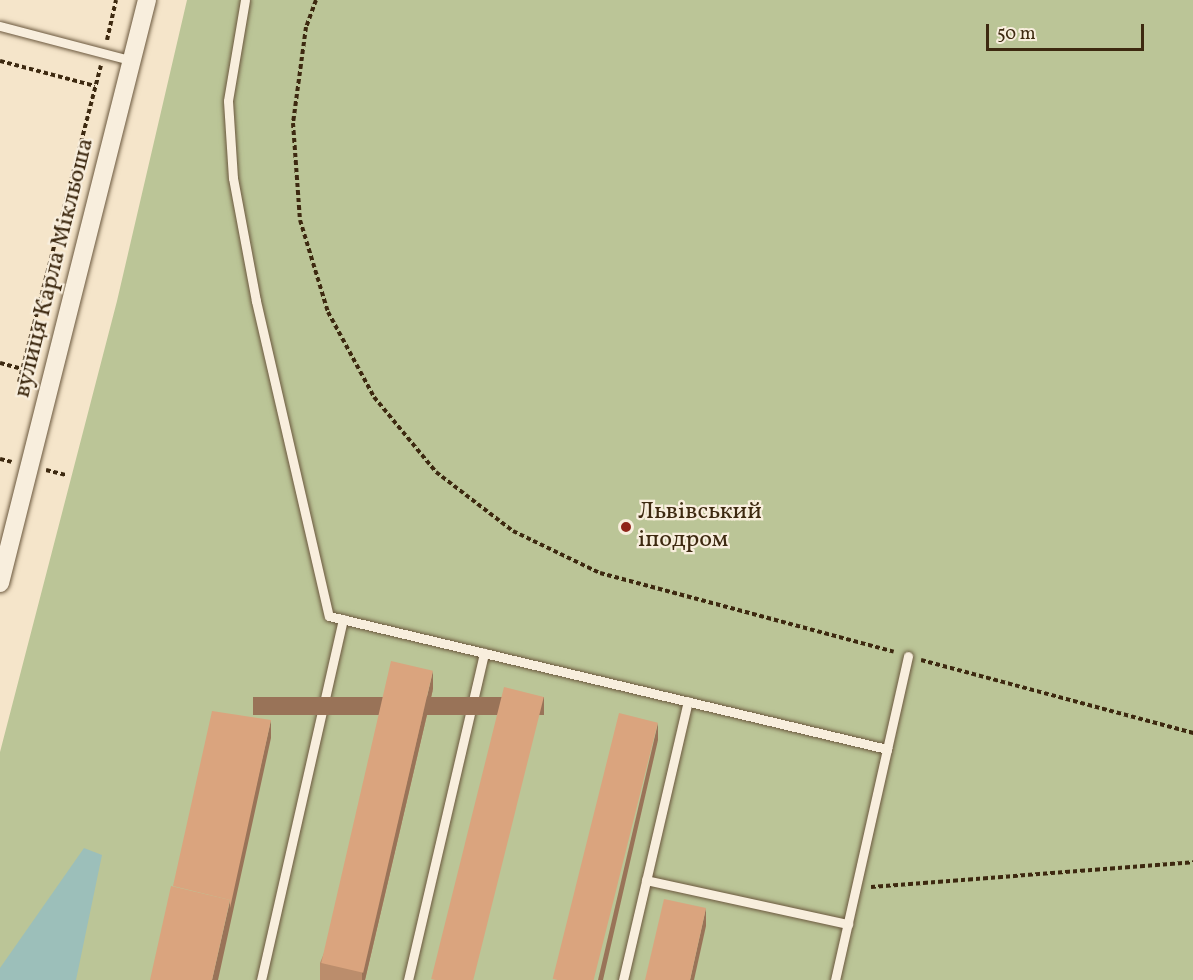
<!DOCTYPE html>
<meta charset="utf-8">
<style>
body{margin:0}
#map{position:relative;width:1193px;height:980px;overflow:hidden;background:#f5e5ca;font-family:Vollkorn,serif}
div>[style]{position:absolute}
.green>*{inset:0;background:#bbc597}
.water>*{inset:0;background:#9cbfba}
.path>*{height:4px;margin-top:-2px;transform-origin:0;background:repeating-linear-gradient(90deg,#3d2910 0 4.5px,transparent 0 7.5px)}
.roads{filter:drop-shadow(0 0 2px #6b583e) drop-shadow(0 0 2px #6b583e)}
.lane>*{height:9px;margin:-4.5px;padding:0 4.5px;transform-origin:4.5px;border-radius:4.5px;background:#f8eedd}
.street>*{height:18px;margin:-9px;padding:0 9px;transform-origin:9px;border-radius:9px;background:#f8eedd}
.wall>*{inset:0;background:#bb8d6c}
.shaded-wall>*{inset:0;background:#997358;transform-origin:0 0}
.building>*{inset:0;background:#daa47e;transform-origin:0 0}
.dots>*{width:16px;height:16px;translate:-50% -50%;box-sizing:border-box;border:3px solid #f8eedd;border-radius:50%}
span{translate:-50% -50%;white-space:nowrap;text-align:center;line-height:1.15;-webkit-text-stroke:4.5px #f8eedd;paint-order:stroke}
.street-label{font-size:24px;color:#3d2910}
.poi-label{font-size:24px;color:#3d2910}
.left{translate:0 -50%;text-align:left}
.scale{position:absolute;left:986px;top:24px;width:158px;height:27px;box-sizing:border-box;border:3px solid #3d2910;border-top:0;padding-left:8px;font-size:18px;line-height:21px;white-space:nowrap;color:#3d2910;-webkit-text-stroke:4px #f8eedd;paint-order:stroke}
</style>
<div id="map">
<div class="green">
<div style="clip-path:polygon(187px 0,1193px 0,1193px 980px,0 980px,0 752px,117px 301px)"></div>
</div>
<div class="water">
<div style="clip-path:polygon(84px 848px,102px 855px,76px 980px,0 980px,0 968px)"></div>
</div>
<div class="path">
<div style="left:316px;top:0;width:29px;rotate:110deg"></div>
<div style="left:306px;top:27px;width:97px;rotate:97.7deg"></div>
<div style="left:293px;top:123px;width:97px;rotate:85.9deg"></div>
<div style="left:300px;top:220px;width:96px;rotate:73.1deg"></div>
<div style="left:328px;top:312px;width:97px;rotate:61.6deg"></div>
<div style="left:374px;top:397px;width:97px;rotate:50.4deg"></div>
<div style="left:436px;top:472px;width:97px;rotate:37.5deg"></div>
<div style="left:513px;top:531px;width:97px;rotate:25.8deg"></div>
<div style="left:600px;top:573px;width:304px;rotate:15deg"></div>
<div style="left:107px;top:40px;width:41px;rotate:-77.3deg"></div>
<div style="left:0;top:61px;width:98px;rotate:14.7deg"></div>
<div style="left:0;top:363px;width:23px;rotate:15deg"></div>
<div style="left:19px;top:382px;width:327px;rotate:-75.5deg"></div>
<div style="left:0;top:459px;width:12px;rotate:14deg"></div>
<div style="left:46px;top:470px;width:21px;rotate:14deg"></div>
<div style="left:921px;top:660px;width:282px;rotate:15deg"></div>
<div style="left:871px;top:887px;width:323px;rotate:-4.4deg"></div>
</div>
<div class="roads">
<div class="lane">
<div style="left:245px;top:0;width:102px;rotate:99.6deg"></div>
<div style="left:228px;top:101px;width:77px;rotate:86.3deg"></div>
<div style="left:233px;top:178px;width:125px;rotate:79.4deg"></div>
<div style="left:256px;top:301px;width:323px;rotate:77deg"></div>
<div style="left:329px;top:616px;width:574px;rotate:13.41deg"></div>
<div style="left:0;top:26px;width:138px;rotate:14.7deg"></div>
<div style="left:646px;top:880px;width:207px;rotate:12.3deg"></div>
<div style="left:261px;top:980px;width:370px;rotate:-77.2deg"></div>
<div style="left:408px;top:980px;width:336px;rotate:-76.9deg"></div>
<div style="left:623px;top:980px;width:286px;rotate:-76.9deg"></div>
<div style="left:835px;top:980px;width:332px;rotate:-77.3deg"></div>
</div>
<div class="street">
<div style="left:0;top:583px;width:601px;rotate:-75.85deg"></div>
</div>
</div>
<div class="wall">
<div style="clip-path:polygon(433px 689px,365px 980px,320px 980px,320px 963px)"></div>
</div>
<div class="shaded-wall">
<div style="clip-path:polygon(433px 671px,433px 689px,365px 980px,362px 980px,362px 973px)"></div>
<div style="left:544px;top:697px;width:18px;height:291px;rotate:90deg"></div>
<div style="clip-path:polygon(271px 720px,271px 738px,218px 980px,212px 980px)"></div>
<div style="clip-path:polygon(658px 723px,658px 740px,603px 980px,598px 980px)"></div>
<div style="clip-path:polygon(706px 908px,706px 926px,694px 980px,690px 980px)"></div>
</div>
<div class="building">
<div style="left:391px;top:661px;width:43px;height:310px;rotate:13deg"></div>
<div style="left:504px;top:687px;width:41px;height:301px;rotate:14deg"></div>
<div style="clip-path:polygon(212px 711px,271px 720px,230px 908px,230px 900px,173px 886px)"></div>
<div style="left:619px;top:713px;width:40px;height:274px;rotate:14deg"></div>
<div style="clip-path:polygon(171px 886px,230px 900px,212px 980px,150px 980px)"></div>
<div style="clip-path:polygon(664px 899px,706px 908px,690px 980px,645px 980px)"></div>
</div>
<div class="dots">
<div style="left:626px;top:527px;background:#8f2418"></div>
</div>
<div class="street-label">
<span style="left:55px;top:268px;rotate:-76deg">вулиця Карла Мікльоша</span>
</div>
<div class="poi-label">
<span class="left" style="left:638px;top:527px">Львівський<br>іподром</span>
</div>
<div class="scale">50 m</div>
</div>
